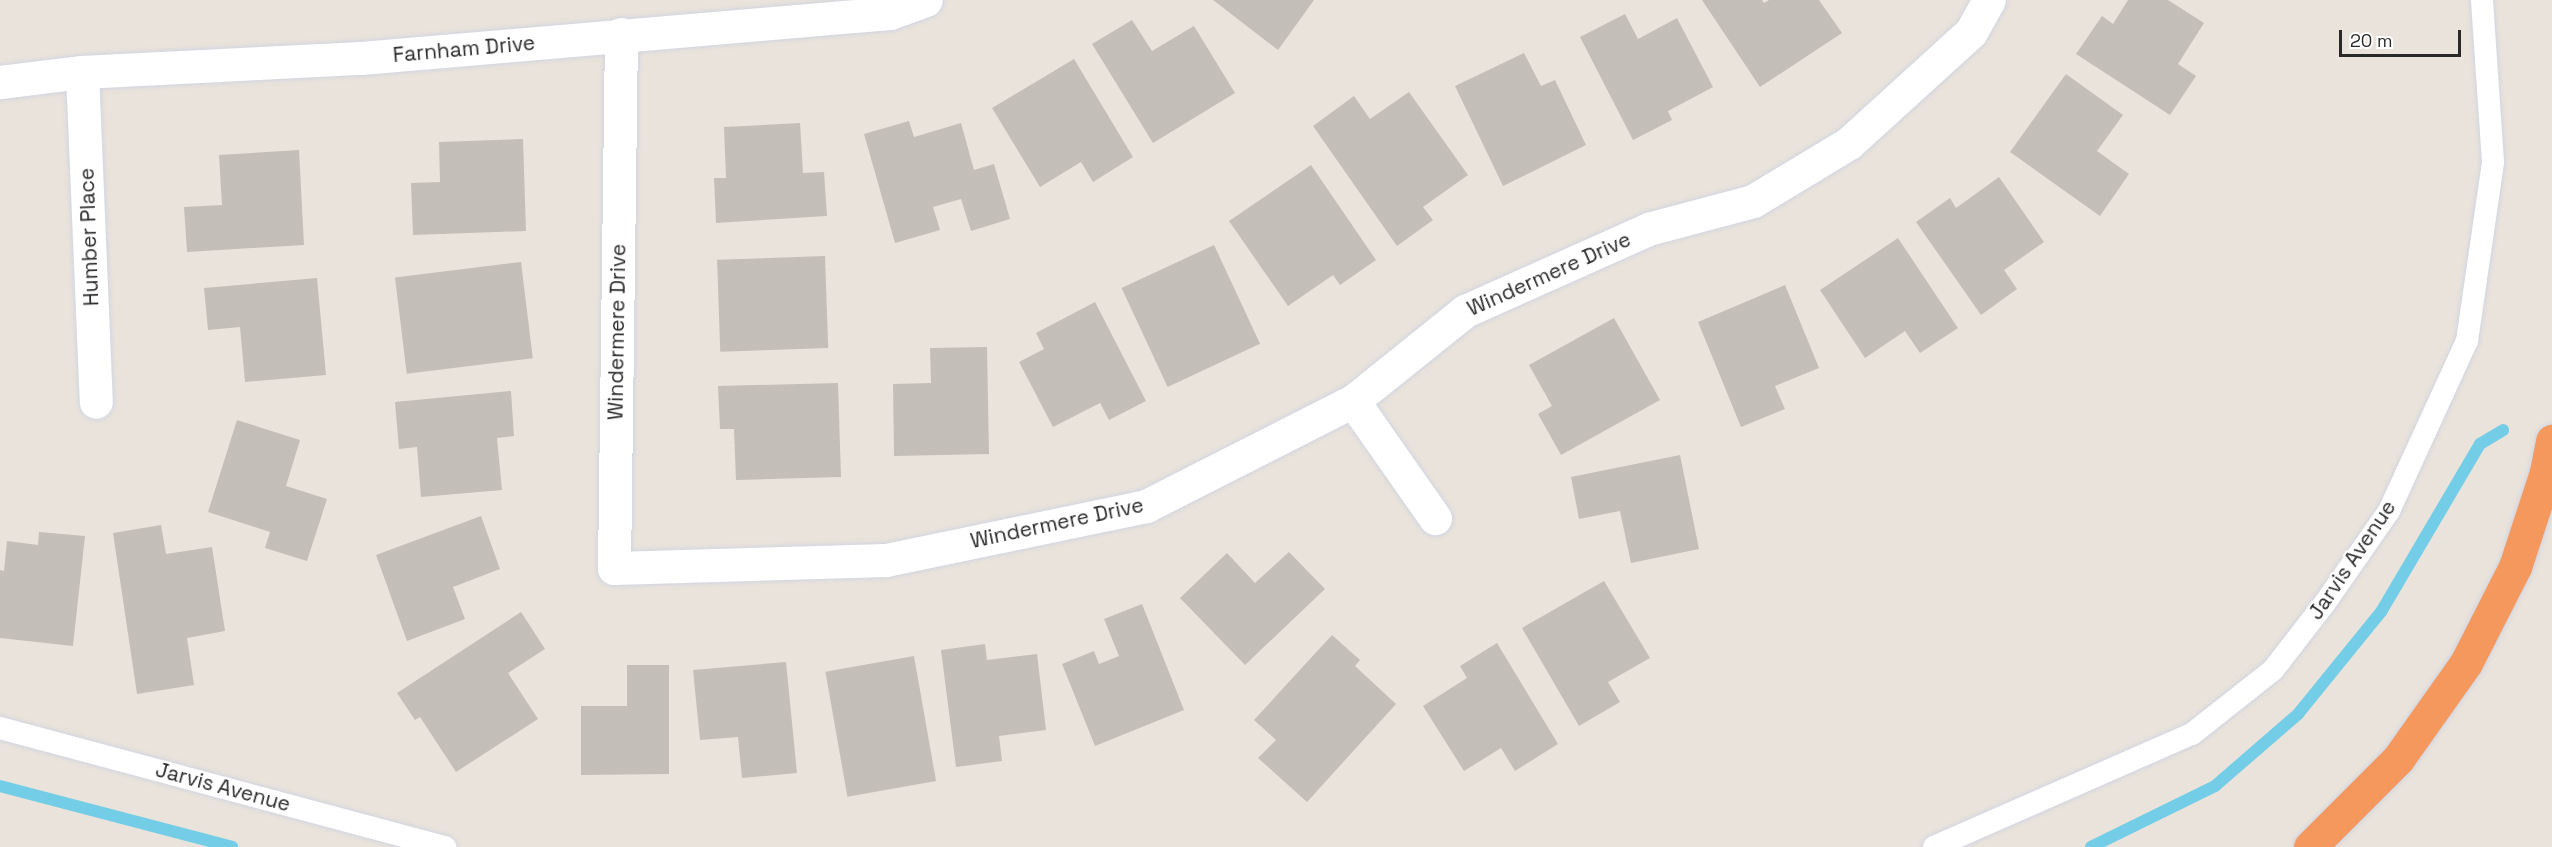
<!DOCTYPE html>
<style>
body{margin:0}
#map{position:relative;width:2552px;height:847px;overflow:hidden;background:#eae3db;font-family:"Space Grotesk",sans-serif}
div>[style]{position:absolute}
.stream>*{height:12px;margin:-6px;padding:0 6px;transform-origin:6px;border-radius:6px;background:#74cde7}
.building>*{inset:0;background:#c3beb7;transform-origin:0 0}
.roads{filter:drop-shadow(0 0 2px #d1d5e1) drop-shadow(0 0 2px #d1d5e1)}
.service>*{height:22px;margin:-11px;padding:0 11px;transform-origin:11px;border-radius:11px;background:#fff}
.minor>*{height:33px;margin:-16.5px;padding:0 16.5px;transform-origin:16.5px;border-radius:16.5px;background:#fff}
.motorway>*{height:33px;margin:-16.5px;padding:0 16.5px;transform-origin:16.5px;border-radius:16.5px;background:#f4985d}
span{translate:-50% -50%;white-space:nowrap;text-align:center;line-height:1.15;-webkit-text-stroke:4.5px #fff;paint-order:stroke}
.street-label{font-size:21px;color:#292929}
.scale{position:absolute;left:2339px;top:30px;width:122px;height:27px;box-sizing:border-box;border:3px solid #292929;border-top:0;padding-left:8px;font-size:18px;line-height:21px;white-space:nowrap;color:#292929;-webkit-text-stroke:4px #fff;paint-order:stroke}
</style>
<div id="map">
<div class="stream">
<div style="left:0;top:786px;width:240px;rotate:14.7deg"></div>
<div style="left:2091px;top:847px;width:138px;rotate:-26.2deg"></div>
<div style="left:2215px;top:786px;width:110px;rotate:-40.9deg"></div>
<div style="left:2298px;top:714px;width:132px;rotate:-50.9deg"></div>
<div style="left:2381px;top:612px;width:195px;rotate:-59.5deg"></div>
<div style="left:2480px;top:444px;width:27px;rotate:-31deg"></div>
</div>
<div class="building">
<div style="clip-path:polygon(1213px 0,1314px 0,1278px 50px)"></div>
<div style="clip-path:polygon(1702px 0,1762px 0,1764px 3px,1769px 0,1819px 0,1842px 33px,1760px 87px)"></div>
<div style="clip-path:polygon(2128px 0,2168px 0,2204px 23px,2178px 64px,2196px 76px,2170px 115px,2076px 54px,2102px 16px,2113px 24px)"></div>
<div style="clip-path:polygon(1625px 14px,1638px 39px,1677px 18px,1713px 87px,1668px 111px,1672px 120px,1633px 140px,1580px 37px)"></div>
<div style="clip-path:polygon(1132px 20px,1152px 51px,1194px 26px,1235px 93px,1153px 143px,1092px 44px)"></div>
<div style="clip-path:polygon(1524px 53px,1541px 86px,1555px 80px,1586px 145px,1503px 186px,1455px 86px)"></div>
<div style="clip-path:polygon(1074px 59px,1133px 157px,1093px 182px,1081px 162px,1040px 187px,992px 108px)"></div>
<div style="clip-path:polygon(2066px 74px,2123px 115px,2097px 151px,2129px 174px,2100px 216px,2010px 152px)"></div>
<div style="clip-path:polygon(1409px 92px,1468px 175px,1423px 207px,1433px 220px,1397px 246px,1313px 126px,1354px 96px,1370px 119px)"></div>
<div style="clip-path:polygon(909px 121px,914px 137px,961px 123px,974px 170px,994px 164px,1010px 219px,971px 231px,961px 199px,933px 207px,940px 230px,895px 243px,864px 134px)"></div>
<div style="clip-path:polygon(800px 123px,803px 173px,824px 172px,827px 216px,716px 223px,714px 178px,726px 178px,724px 127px)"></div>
<div style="clip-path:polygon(523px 139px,526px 231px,413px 235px,411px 183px,440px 182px,439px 142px)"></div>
<div style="clip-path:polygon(299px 150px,304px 245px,187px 252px,184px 207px,222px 205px,219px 155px)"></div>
<div style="clip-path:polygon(1311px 165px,1376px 260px,1340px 285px,1333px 275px,1288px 306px,1229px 221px)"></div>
<div style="clip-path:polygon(1999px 177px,2044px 242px,2004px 270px,2017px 289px,1981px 315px,1916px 222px,1950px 198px,1956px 208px)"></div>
<div style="clip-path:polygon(1898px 238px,1958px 328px,1920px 353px,1905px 331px,1865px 358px,1820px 290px)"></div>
<div style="left:1214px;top:245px;width:109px;height:102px;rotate:65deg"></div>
<div style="left:825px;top:256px;width:92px;height:108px;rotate:88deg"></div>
<div style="left:521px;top:262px;width:97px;height:127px;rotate:83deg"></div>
<div style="clip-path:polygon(317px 278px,326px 375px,245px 382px,240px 327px,208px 330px,204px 288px)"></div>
<div style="clip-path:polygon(1785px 285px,1819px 368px,1775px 386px,1785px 409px,1741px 427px,1698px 322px)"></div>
<div style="clip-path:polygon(1095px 302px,1146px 401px,1109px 420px,1100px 403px,1053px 427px,1019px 362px,1044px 349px,1036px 333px)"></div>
<div style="clip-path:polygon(1614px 318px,1660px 400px,1561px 455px,1538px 414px,1552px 406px,1529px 365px)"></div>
<div style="clip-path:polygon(987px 347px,989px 454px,894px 456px,893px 384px,931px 383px,930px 348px)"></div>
<div style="clip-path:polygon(838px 383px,841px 477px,736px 480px,734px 429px,720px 429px,718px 386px)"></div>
<div style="clip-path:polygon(511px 391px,514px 436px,497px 438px,502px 490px,421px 497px,417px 447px,399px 449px,395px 402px)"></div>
<div style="clip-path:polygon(237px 420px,300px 440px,286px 486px,327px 499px,307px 561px,265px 548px,270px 532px,208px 512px)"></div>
<div style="clip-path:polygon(1680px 455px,1699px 549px,1631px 563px,1620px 511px,1579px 519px,1571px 477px)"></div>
<div style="clip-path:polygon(481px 516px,500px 569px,453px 587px,465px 619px,407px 641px,376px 555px)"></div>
<div style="clip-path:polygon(161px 525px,166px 554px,212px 547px,225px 631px,187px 638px,194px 685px,137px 694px,113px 533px)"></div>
<div style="clip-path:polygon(39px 532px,85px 536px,73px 646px,0 638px,0 570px,4px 571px,7px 541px,38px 545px)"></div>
<div style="clip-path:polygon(1289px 552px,1325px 589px,1245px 665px,1180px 598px,1227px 553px,1255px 583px)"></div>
<div style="clip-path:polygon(1604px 581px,1650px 658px,1608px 682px,1620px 702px,1579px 726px,1522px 628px)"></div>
<div style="clip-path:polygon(1142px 604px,1184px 710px,1095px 746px,1062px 664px,1094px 651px,1099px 664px,1119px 656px,1104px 619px)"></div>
<div style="clip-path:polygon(521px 612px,545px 649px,508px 673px,538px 719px,456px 772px,420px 717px,415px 720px,397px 693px)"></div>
<div style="clip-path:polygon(1332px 635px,1360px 660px,1355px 666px,1396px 704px,1307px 802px,1258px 758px,1276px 740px,1254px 720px)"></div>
<div style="clip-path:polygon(1497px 643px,1558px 744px,1515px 771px,1501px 748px,1464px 771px,1423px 706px,1467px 678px,1460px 666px)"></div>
<div style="clip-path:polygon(985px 644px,987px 660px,1037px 654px,1046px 730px,999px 736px,1002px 761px,956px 767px,941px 650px)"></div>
<div style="left:914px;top:656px;width:127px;height:90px;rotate:80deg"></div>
<div style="clip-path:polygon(786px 662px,797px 773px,742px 778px,738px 737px,700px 740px,693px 670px)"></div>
<div style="clip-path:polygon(627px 665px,669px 665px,669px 774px,581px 775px,581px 706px,627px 706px)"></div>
</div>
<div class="roads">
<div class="service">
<div style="left:0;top:728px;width:461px;rotate:15deg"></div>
<div style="left:1934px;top:847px;width:282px;rotate:-23.7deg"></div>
<div style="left:2192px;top:734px;width:103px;rotate:-38.3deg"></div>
<div style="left:2273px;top:670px;width:85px;rotate:-52.2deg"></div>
<div style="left:2325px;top:603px;width:112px;rotate:-55.2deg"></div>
<div style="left:2389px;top:511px;width:187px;rotate:-65.4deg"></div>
<div style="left:2467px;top:341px;width:181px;rotate:-81.7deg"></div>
<div style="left:2493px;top:162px;width:162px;rotate:-93.9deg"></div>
</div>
<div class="minor">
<div style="left:621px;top:34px;width:534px;rotate:90.75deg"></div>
<div style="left:614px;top:568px;width:272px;rotate:-1.7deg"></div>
<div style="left:886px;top:560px;width:266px;rotate:-11.7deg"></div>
<div style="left:1146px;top:506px;width:232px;rotate:-26.9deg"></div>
<div style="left:1353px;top:401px;width:144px;rotate:-38.8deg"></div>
<div style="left:1465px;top:311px;width:201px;rotate:-24.1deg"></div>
<div style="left:1648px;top:229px;width:109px;rotate:-14.9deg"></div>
<div style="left:1753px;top:201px;width:112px;rotate:-31.1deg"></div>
<div style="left:1849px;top:143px;width:165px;rotate:-42.3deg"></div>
<div style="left:1971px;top:32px;width:37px;rotate:-61deg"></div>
<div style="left:82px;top:72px;width:330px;rotate:87.6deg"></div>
<div style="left:0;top:82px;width:83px;rotate:-7deg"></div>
<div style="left:82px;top:72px;width:279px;rotate:-2.9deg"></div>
<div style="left:361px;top:58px;width:531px;rotate:-4.86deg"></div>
<div style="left:890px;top:13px;width:38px;rotate:-20deg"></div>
<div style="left:1353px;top:401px;width:143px;rotate:55deg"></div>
</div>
<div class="motorway">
<div style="left:2310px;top:847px;width:124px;rotate:-45deg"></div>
<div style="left:2398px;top:759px;width:118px;rotate:-54.7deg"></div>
<div style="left:2466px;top:663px;width:108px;rotate:-63deg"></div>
<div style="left:2515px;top:567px;width:100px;rotate:-71.9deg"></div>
<div style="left:2546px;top:472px;width:32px;rotate:-79deg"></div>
</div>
</div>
<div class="street-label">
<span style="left:464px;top:49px;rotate:-5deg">Farnham Drive</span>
<span style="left:89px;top:237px;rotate:-92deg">Humber Place</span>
<span style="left:1549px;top:274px;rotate:-24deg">Windermere Drive</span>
<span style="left:617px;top:332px;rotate:-89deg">Windermere Drive</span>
<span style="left:1057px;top:523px;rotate:-12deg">Windermere Drive</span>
<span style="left:2352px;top:560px;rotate:-56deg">Jarvis Avenue</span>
<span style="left:223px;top:787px;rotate:15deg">Jarvis Avenue</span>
</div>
<div class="scale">20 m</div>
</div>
